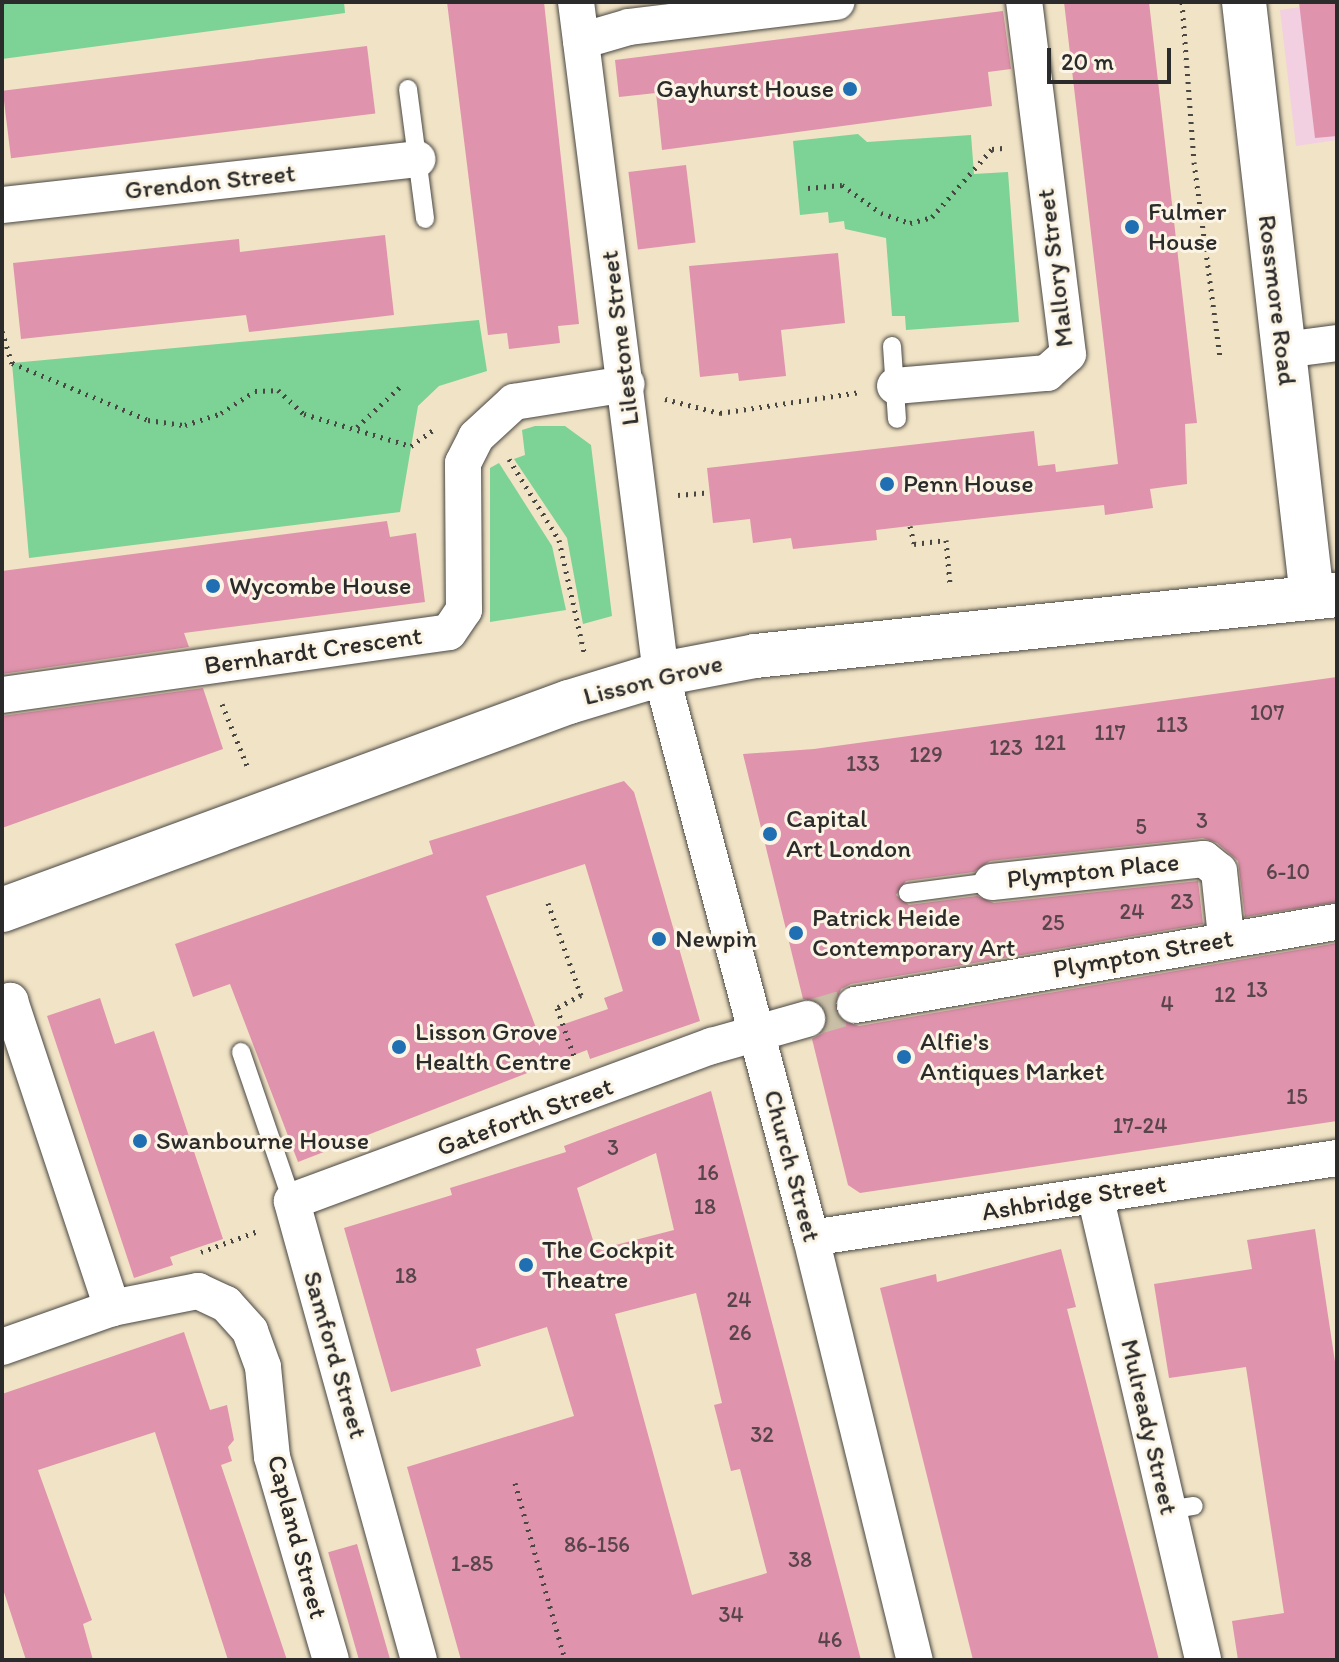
<!DOCTYPE html>
<style>
body{margin:0}
#map{position:relative;width:1339px;height:1662px;overflow:hidden;background:#f1e3c5;font-family:Itim,sans-serif}
div>[style]{position:absolute}
.built>*{inset:0;background:#f2cfe1}
.green>*{inset:0;background:#7dd295}
.building>*{inset:0;background:#e093ac;transform-origin:0 0}
.street-tunnel>*{height:36px;margin-top:-18px;transform-origin:0;background:repeating-linear-gradient(90deg,#c9bea6 0 36px,transparent 0 54px)}
.path>*{height:5px;margin-top:-2.5px;transform-origin:0;background:repeating-linear-gradient(90deg,#494742 0 2px,transparent 0 8px)}
.roads{filter:drop-shadow(0 0 2px #494742) drop-shadow(0 0 2px #494742)}
.lane>*{height:18px;margin:-9px;padding:0 9px;transform-origin:9px;border-radius:9px;background:#fff}
.street>*{height:36px;margin:-18px;padding:0 18px;transform-origin:18px;border-radius:18px;background:#fff}
.secondary>*{height:44px;margin:-22px;padding:0 22px;transform-origin:22px;border-radius:22px;background:#fff}
.dots>*{width:22px;height:22px;translate:-50% -50%;box-sizing:border-box;border:4px solid #fcf5e5;border-radius:50%}
span{translate:-50% -50%;white-space:nowrap;text-align:center;line-height:1.15;-webkit-text-stroke:6px #fcf5e5;paint-order:stroke}
.number-label{font-size:22px;color:#58454b}
.number-label span{-webkit-text-stroke-width:0}
.poi-label{font-size:26px;color:#2b2b2b}
.right{translate:-100% -50%;text-align:right}
.left{translate:0 -50%;text-align:left}
.street-label{font-size:26px;color:#2b2b2b}
.frame{position:absolute;inset:0;border:4px solid #2b2b2b;pointer-events:none}
.scale{position:absolute;left:1047px;top:48px;width:124px;height:36px;box-sizing:border-box;border:4px solid #2b2b2b;border-top:0;padding-left:10px;font-size:24px;line-height:28px;white-space:nowrap;color:#2b2b2b;-webkit-text-stroke:6px #fcf5e5;paint-order:stroke}
</style>
<div id="map">
<div class="built">
<div style="clip-path:polygon(1337px 2px,1337px 140px,1296px 146px,1280px 10px)"></div>
</div>
<div class="green">
<div style="clip-path:polygon(2px 2px,344px 2px,345px 13px,2px 59px)"></div>
<div style="clip-path:polygon(858px 134px,867px 142px,971px 135px,974px 174px,1008px 172px,1019px 322px,906px 330px,905px 316px,892px 316px,886px 238px,845px 229px,844px 221px,829px 223px,828px 212px,800px 215px,793px 141px)"></div>
<div style="clip-path:polygon(479px 320px,487px 371px,439px 386px,418px 406px,400px 512px,29px 558px,12px 363px)"></div>
<div style="clip-path:polygon(535px 426px,565px 426px,591px 445px,612px 616px,583px 624px,567px 538px,514px 459px,525px 455px,522px 430px)"></div>
<div style="clip-path:polygon(499px 463px,552px 546px,566px 610px,490px 622px,490px 468px)"></div>
</div>
<div class="building">
<div style="clip-path:polygon(447px 2px,544px 2px,579px 324px,558px 326px,560px 343px,509px 349px,507px 333px,488px 335px)"></div>
<div style="clip-path:polygon(1064px 2px,1149px 2px,1197px 423px,1185px 424px,1187px 484px,1150px 489px,1153px 508px,1105px 515px,1104px 505px,910px 526px,876px 530px,877px 540px,793px 549px,791px 538px,753px 543px,750px 519px,713px 523px,707px 468px,1034px 431px,1038px 466px,1055px 464px,1056px 472px,1118px 464px)"></div>
<div style="clip-path:polygon(1299px 2px,1337px 2px,1337px 136px,1315px 138px)"></div>
<div style="clip-path:polygon(1003px 11px,1011px 69px,988px 72px,992px 106px,662px 150px,656px 93px,619px 97px,615px 60px)"></div>
<div style="left:367px;top:46px;width:68px;height:367px;rotate:83deg"></div>
<div style="left:686px;top:165px;width:78px;height:58px;rotate:83deg"></div>
<div style="clip-path:polygon(385px 235px,394px 315px,249px 332px,246px 315px,21px 339px,13px 263px,239px 239px,240px 252px)"></div>
<div style="clip-path:polygon(838px 253px,845px 323px,781px 330px,786px 376px,739px 381px,738px 373px,700px 377px,689px 266px)"></div>
<div style="clip-path:polygon(387px 521px,390px 537px,416px 533px,425px 602px,184px 633px,189px 647px,2px 674px,2px 571px)"></div>
<div style="clip-path:polygon(1337px 677px,1337px 902px,1245px 917px,1238px 861px,1217px 843px,1203px 838px,990px 861px,974px 872px,906px 881px,896px 895px,909px 905px,977px 896px,994px 903px,1198px 881px,1203px 924px,851px 984px,841px 989px,834px 1008px,839px 1019px,859px 1026px,1337px 943px,1337px 1121px,860px 1193px,848px 1185px,812px 1039px,823px 1033px,827px 1014px,821px 1003px,803px 999px,743px 754px,814px 749px)"></div>
<div style="clip-path:polygon(203px 688px,223px 749px,2px 828px,2px 716px)"></div>
<div style="clip-path:polygon(evenodd,624px 781px,634px 792px,700px 1021px,590px 1059px,587px 1050px,298px 1162px,230px 984px,193px 997px,175px 944px,433px 854px,429px 841px,624px 781px,585px 864px,623px 991px,604px 998px,608px 1009px,538px 1033px,486px 896px,585px 864px)"></div>
<div style="clip-path:polygon(100px 998px,115px 1044px,154px 1031px,223px 1239px,170px 1257px,173px 1265px,134px 1278px,47px 1016px)"></div>
<div style="clip-path:polygon(evenodd,711px 1091px,861px 1660px,461px 1660px,407px 1467px,574px 1416px,547px 1327px,476px 1349px,481px 1366px,391px 1392px,344px 1228px,452px 1195px,450px 1188px,566px 1152px,564px 1146px,711px 1091px,656px 1153px,674px 1230px,596px 1250px,577px 1188px,656px 1153px,711px 1091px,696px 1293px,722px 1403px,714px 1405px,731px 1471px,740px 1469px,767px 1573px,692px 1595px,615px 1314px,696px 1293px)"></div>
<div style="clip-path:polygon(1315px 1229px,1337px 1375px,1337px 1660px,1238px 1660px,1232px 1621px,1284px 1613px,1246px 1367px,1169px 1378px,1154px 1284px,1252px 1269px,1247px 1240px)"></div>
<div style="clip-path:polygon(1061px 1249px,1076px 1307px,1067px 1309px,1159px 1660px,973px 1660px,880px 1288px,936px 1274px,937px 1282px)"></div>
<div style="clip-path:polygon(184px 1332px,210px 1410px,227px 1405px,234px 1440px,228px 1447px,232px 1461px,221px 1465px,287px 1660px,228px 1660px,155px 1432px,38px 1470px,92px 1620px,83px 1624px,93px 1660px,26px 1660px,2px 1586px,2px 1394px)"></div>
<div style="left:357px;top:1544px;width:121px;height:30px;rotate:74deg"></div>
</div>
<div class="street-tunnel">
<div style="left:807px;top:1019px;width:50px;rotate:-16.3deg"></div>
</div>
<div class="path">
<div style="left:1182px;top:2px;width:160px;rotate:85.7deg"></div>
<div style="left:1194px;top:162px;width:198px;rotate:82.4deg"></div>
<div style="left:2px;top:3px;width:1px;rotate:-45deg"></div>
<div style="left:808px;top:188px;width:34px;rotate:-5deg"></div>
<div style="left:842px;top:185px;width:48px;rotate:35.7deg"></div>
<div style="left:881px;top:213px;width:31px;rotate:19deg"></div>
<div style="left:910px;top:223px;width:23px;rotate:-15deg"></div>
<div style="left:932px;top:217px;width:91px;rotate:-48.6deg"></div>
<div style="left:992px;top:149px;width:11px;rotate:-5deg"></div>
<div style="left:2px;top:331px;width:34px;rotate:73deg"></div>
<div style="left:12px;top:363px;width:147px;rotate:22.7deg"></div>
<div style="left:148px;top:420px;width:37px;rotate:8deg"></div>
<div style="left:185px;top:425px;width:38px;rotate:-18deg"></div>
<div style="left:221px;top:413px;width:40px;rotate:-32.9deg"></div>
<div style="left:255px;top:391px;width:23px;rotate:-2deg"></div>
<div style="left:278px;top:390px;width:35px;rotate:43deg"></div>
<div style="left:304px;top:414px;width:112px;rotate:16.7deg"></div>
<div style="left:411px;top:446px;width:29px;rotate:-36deg"></div>
<div style="left:665px;top:399px;width:57px;rotate:14.3deg"></div>
<div style="left:720px;top:413px;width:142px;rotate:-8.5deg"></div>
<div style="left:357px;top:427px;width:62px;rotate:-43deg"></div>
<div style="left:509px;top:459px;width:95px;rotate:58.3deg"></div>
<div style="left:559px;top:540px;width:115px;rotate:77.4deg"></div>
<div style="left:678px;top:495px;width:32px;rotate:-5deg"></div>
<div style="left:910px;top:526px;width:18px;rotate:77deg"></div>
<div style="left:914px;top:544px;width:32px;rotate:-7deg"></div>
<div style="left:946px;top:540px;width:44px;rotate:84.8deg"></div>
<div style="left:222px;top:704px;width:69px;rotate:67.9deg"></div>
<div style="left:548px;top:903px;width:98px;rotate:70.3deg"></div>
<div style="left:581px;top:995px;width:27px;rotate:152deg"></div>
<div style="left:557px;top:1008px;width:51px;rotate:70.5deg"></div>
<div style="left:201px;top:1252px;width:61px;rotate:-20.2deg"></div>
<div style="left:515px;top:1483px;width:184px;rotate:74.2deg"></div>
</div>
<div class="roads">
<div class="lane">
<div style="left:408px;top:89px;width:131px;rotate:82.5deg"></div>
<div style="left:892px;top:346px;width:73px;rotate:86.1deg"></div>
<div style="left:908px;top:893px;width:85px;rotate:-7.5deg"></div>
<div style="left:241px;top:1052px;width:157px;rotate:71.1deg"></div>
<div style="left:1168px;top:1510px;width:26px;rotate:-9deg"></div>
</div>
<div class="street">
<div style="left:576px;top:2px;width:677px;rotate:82.79deg"></div>
<div style="left:661px;top:674px;width:584px;rotate:75.11deg"></div>
<div style="left:811px;top:1238px;width:435px;rotate:76.2deg"></div>
<div style="left:581px;top:41px;width:50px;rotate:-16.3deg"></div>
<div style="left:629px;top:27px;width:209px;rotate:-6.9deg"></div>
<div style="left:2px;top:205px;width:418px;rotate:-6.3deg"></div>
<div style="left:1284px;top:350px;width:53px;rotate:-7.5deg"></div>
<div style="left:895px;top:386px;width:153px;rotate:-4.9deg"></div>
<div style="left:1047px;top:373px;width:28px;rotate:-42deg"></div>
<div style="left:1068px;top:354px;width:355px;rotate:-97.1deg"></div>
<div style="left:2px;top:695px;width:451px;rotate:-8deg"></div>
<div style="left:449px;top:632px;width:27px;rotate:-56deg"></div>
<div style="left:464px;top:610px;width:147px;rotate:-90.4deg"></div>
<div style="left:463px;top:463px;width:29px;rotate:-63deg"></div>
<div style="left:476px;top:437px;width:52px;rotate:-42.6deg"></div>
<div style="left:514px;top:402px;width:114px;rotate:-9.1deg"></div>
<div style="left:992px;top:882px;width:213px;rotate:-6.2deg"></div>
<div style="left:1204px;top:859px;width:19px;rotate:39deg"></div>
<div style="left:1219px;top:871px;width:66px;rotate:83.9deg"></div>
<div style="left:2px;top:1004px;width:9px;rotate:-21deg"></div>
<div style="left:10px;top:1001px;width:324px;rotate:71.6deg"></div>
<div style="left:112px;top:1308px;width:88px;rotate:-11.2deg"></div>
<div style="left:198px;top:1291px;width:31px;rotate:25deg"></div>
<div style="left:226px;top:1304px;width:36px;rotate:48deg"></div>
<div style="left:250px;top:1331px;width:38px;rotate:70deg"></div>
<div style="left:263px;top:1367px;width:90px;rotate:84.3deg"></div>
<div style="left:272px;top:1457px;width:211px;rotate:73.8deg"></div>
<div style="left:855px;top:1005px;width:489px;rotate:-9.8deg"></div>
<div style="left:1095px;top:1195px;width:477px;rotate:76.9deg"></div>
<div style="left:811px;top:1238px;width:532px;rotate:-8.65deg"></div>
<div style="left:2px;top:1347px;width:117px;rotate:-19.5deg"></div>
<div style="left:419px;top:1660px;width:476px;rotate:-105.5deg"></div>
<div style="left:292px;top:1201px;width:448px;rotate:-20.3deg"></div>
<div style="left:712px;top:1046px;width:99px;rotate:-15.9deg"></div>
</div>
<div class="secondary">
<div style="left:1244px;top:2px;width:599px;rotate:83.48deg"></div>
<div style="left:2px;top:910px;width:604px;rotate:-20.15deg"></div>
<div style="left:569px;top:702px;width:96px;rotate:-16.9deg"></div>
<div style="left:661px;top:674px;width:96px;rotate:-10.8deg"></div>
<div style="left:755px;top:656px;width:585px;rotate:-5.98deg"></div>
</div>
</div>
<div class="dots">
<div style="left:850px;top:89px;background:#1f6fb2"></div>
<div style="left:1132px;top:227px;background:#1f6fb2"></div>
<div style="left:887px;top:484px;background:#1f6fb2"></div>
<div style="left:213px;top:586px;background:#1f6fb2"></div>
<div style="left:770px;top:834px;background:#1f6fb2"></div>
<div style="left:796px;top:933px;background:#1f6fb2"></div>
<div style="left:659px;top:939px;background:#1f6fb2"></div>
<div style="left:399px;top:1047px;background:#1f6fb2"></div>
<div style="left:904px;top:1057px;background:#1f6fb2"></div>
<div style="left:140px;top:1141px;background:#1f6fb2"></div>
<div style="left:526px;top:1265px;background:#1f6fb2"></div>
</div>
<div class="number-label">
<span style="left:1267px;top:713px">107</span>
<span style="left:1172px;top:725px">113</span>
<span style="left:1110px;top:733px">117</span>
<span style="left:1050px;top:743px">121</span>
<span style="left:1006px;top:748px">123</span>
<span style="left:926px;top:755px">129</span>
<span style="left:863px;top:764px">133</span>
<span style="left:1202px;top:821px">3</span>
<span style="left:1141px;top:827px">5</span>
<span style="left:1288px;top:872px">6-10</span>
<span style="left:1182px;top:902px">23</span>
<span style="left:1132px;top:912px">24</span>
<span style="left:1053px;top:923px">25</span>
<span style="left:1257px;top:990px">13</span>
<span style="left:1225px;top:995px">12</span>
<span style="left:1167px;top:1004px">4</span>
<span style="left:1297px;top:1097px">15</span>
<span style="left:1140px;top:1126px">17-24</span>
<span style="left:613px;top:1148px">3</span>
<span style="left:708px;top:1173px">16</span>
<span style="left:705px;top:1207px">18</span>
<span style="left:406px;top:1276px">18</span>
<span style="left:739px;top:1300px">24</span>
<span style="left:740px;top:1333px">26</span>
<span style="left:762px;top:1435px">32</span>
<span style="left:597px;top:1545px">86-156</span>
<span style="left:800px;top:1560px">38</span>
<span style="left:472px;top:1564px">1-85</span>
<span style="left:731px;top:1615px">34</span>
<span style="left:830px;top:1640px">46</span>
</div>
<div class="poi-label">
<span class="right" style="left:834px;top:89px">Gayhurst House</span>
<span class="left" style="left:1148px;top:227px">Fulmer<br>House</span>
<span class="left" style="left:903px;top:484px">Penn House</span>
<span class="left" style="left:229px;top:586px">Wycombe House</span>
<span class="left" style="left:786px;top:834px">Capital<br>Art London</span>
<span class="left" style="left:812px;top:933px">Patrick Heide<br>Contemporary Art</span>
<span class="left" style="left:675px;top:939px">Newpin</span>
<span class="left" style="left:415px;top:1047px">Lisson Grove<br>Health Centre</span>
<span class="left" style="left:920px;top:1057px">Alfie's<br>Antiques Market</span>
<span class="left" style="left:156px;top:1141px">Swanbourne House</span>
<span class="left" style="left:542px;top:1265px">The Cockpit<br>Theatre</span>
</div>
<div class="street-label">
<span style="left:210px;top:182px;rotate:-6deg">Grendon Street</span>
<span style="left:1055px;top:268px;rotate:-97deg">Mallory Street</span>
<span style="left:1277px;top:300px;rotate:83deg">Rossmore Road</span>
<span style="left:620px;top:338px;rotate:-97deg">Lilestone Street</span>
<span style="left:313px;top:651px;rotate:-8deg">Bernhardt Crescent</span>
<span style="left:653px;top:680px;rotate:-14deg">Lisson Grove</span>
<span style="left:1093px;top:871px;rotate:-6deg">Plympton Place</span>
<span style="left:1143px;top:954px;rotate:-10deg">Plympton Street</span>
<span style="left:525px;top:1117px;rotate:-20deg">Gateforth Street</span>
<span style="left:792px;top:1166px;rotate:75deg">Church Street</span>
<span style="left:1074px;top:1198px;rotate:-9deg">Ashbridge Street</span>
<span style="left:335px;top:1355px;rotate:74deg">Samford Street</span>
<span style="left:1149px;top:1427px;rotate:77deg">Mulready Street</span>
<span style="left:297px;top:1537px;rotate:75deg">Capland Street</span>
</div>
<div class="frame"></div>
<div class="scale">20 m</div>
</div>
